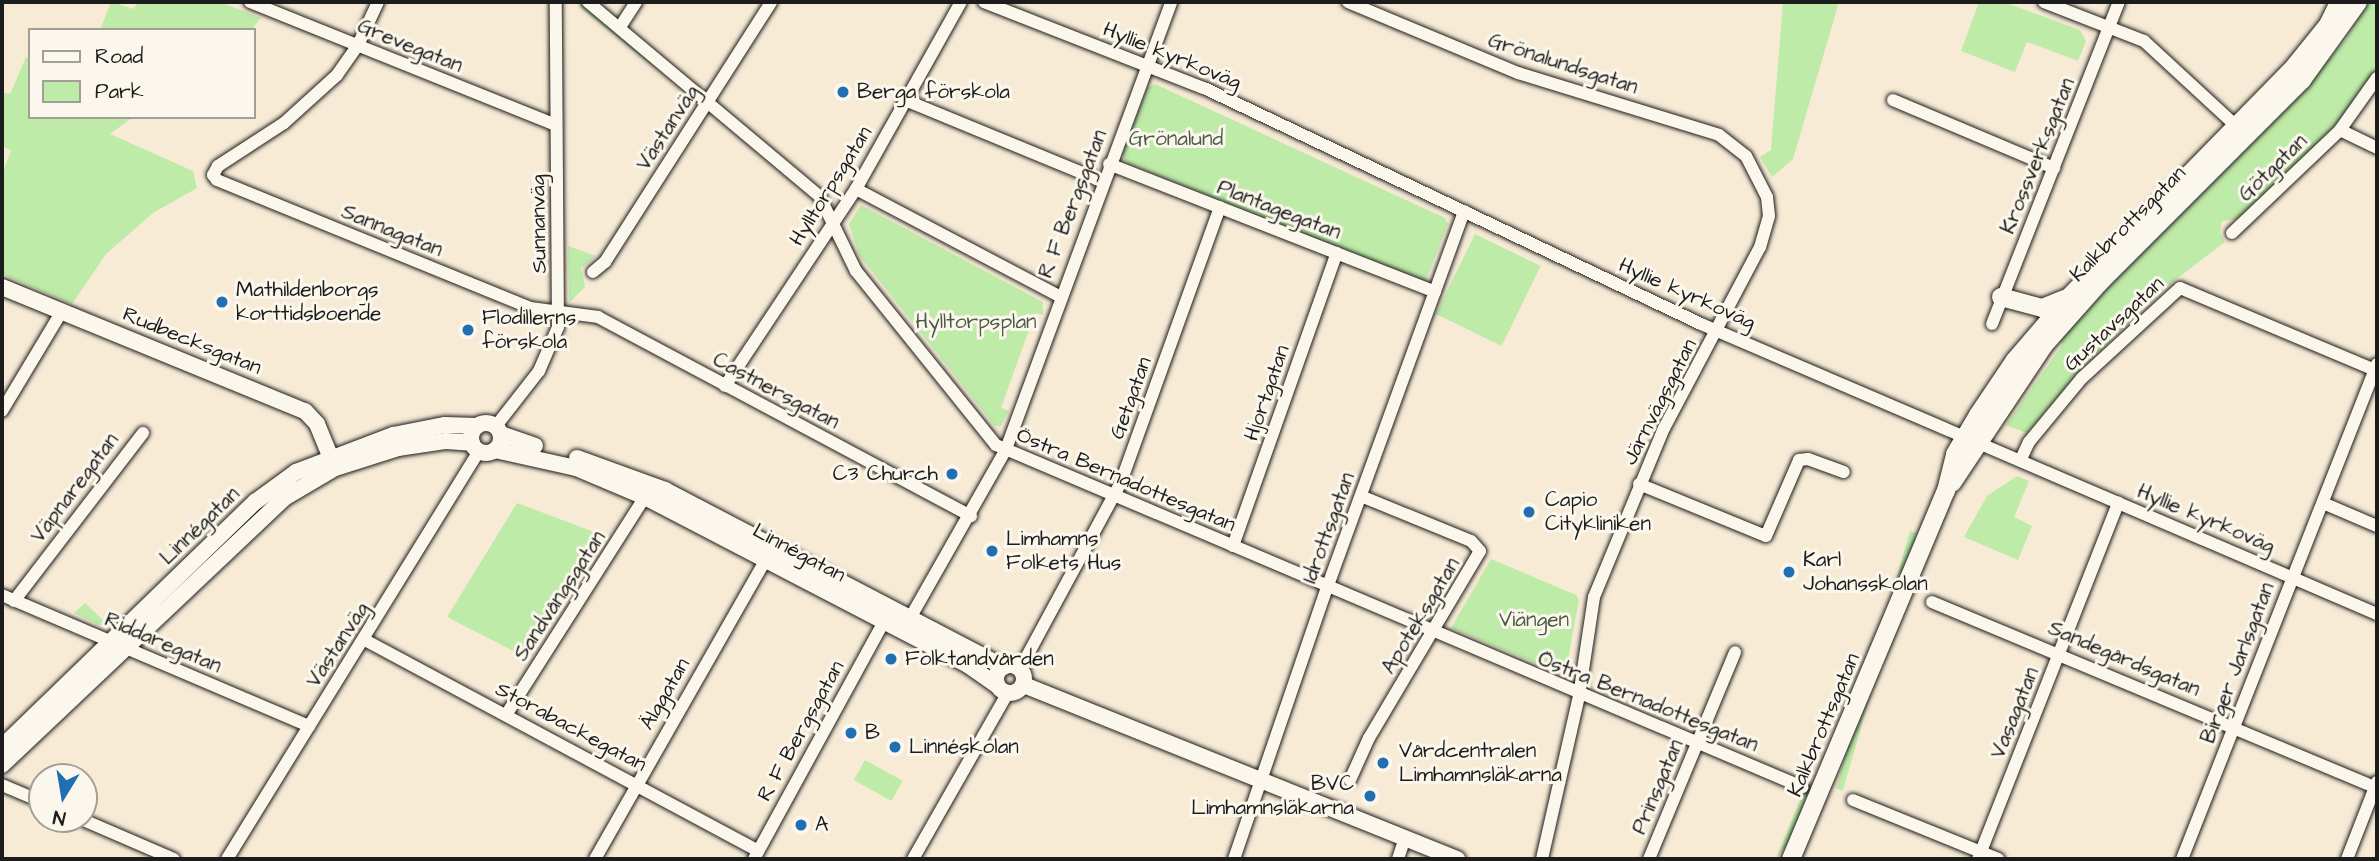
<!DOCTYPE html>
<meta charset="utf-8">
<style>
body{margin:0}
#map{position:relative;width:2379px;height:861px;overflow:hidden;background:#f7ebd6;font-family:"Architects Daughter",sans-serif}
div>[style]{position:absolute}
.green>*{inset:0;background:#beeba8;transform-origin:0 0}
.roads{filter:drop-shadow(0 0 2px #1c1c1c) drop-shadow(0 0 2px #1c1c1c)}
.minor>*{height:12px;margin:-6px;padding:0 6px;transform-origin:6px;border-radius:6px;background:#fbf7ec}
.tertiary>*{height:16px;margin:-8px;padding:0 8px;transform-origin:8px;border-radius:8px;background:#fbf7ec}
.tertiary>.ring{margin:-8px;padding:0;box-sizing:content-box;background:none;border:16px solid #fbf7ec;border-radius:50%}
.secondary>*{height:18px;margin:-9px;padding:0 9px;transform-origin:9px;border-radius:9px;background:#fbf7ec}
.dots>*{width:19px;height:19px;translate:-50% -50%;box-sizing:border-box;border:4px solid #fbf7ec;border-radius:50%}
span{translate:-50% -50%;white-space:nowrap;text-align:center;line-height:1.15;-webkit-text-stroke:6px #fbf7ec;paint-order:stroke}
.street-label{font-size:21px;color:#1c1c1c}
.poi-label{font-size:21px;color:#1c1c1c}
.left{translate:0 -50%;text-align:left}
.right{translate:-100% -50%;text-align:right}
.park-label{font-size:21px;color:#4d5a46}
.frame{position:absolute;inset:0;border:4px solid #1c1c1c;pointer-events:none}
.legend{position:absolute;left:28px;top:28px;width:228px;height:91px;box-sizing:border-box;background:#fbf7ec;border:2px solid #a29f99;margin:0;padding:9px 12px;list-style:none;font-size:21px;color:#1c1c1c}
.legend li{display:flex;align-items:center;gap:14px;height:35px}
.legend b{width:35px;border:2px solid #a29f99}
.north{position:absolute;left:28px;top:763px;width:70px;height:70px;box-sizing:border-box;background:#fbf7ec;border:2px solid #a29f99;border-radius:50%;rotate:191deg;font-size:19px;font-weight:700;line-height:28px;text-align:center;color:#1c1c1c}
.north::after{content:'';display:block;margin:auto;width:24px;height:32px;background:#1f6fb2;clip-path:polygon(50% 0,100% 100%,50% 72%,0 100%)}
</style>
<div id="map">
<div class="green">
<div style="clip-path:polygon(111px 2px,134px 9px,137px 2px,220px 2px,261px 18px,251px 30px,100px 30px)"></div>
<div style="left:582px;top:2px;width:93px;height:5px;rotate:39deg"></div>
<div style="clip-path:polygon(1783px 2px,1839px 2px,1793px 159px,1772px 177px,1760px 157px,1771px 150px)"></div>
<div style="clip-path:polygon(1979px 2px,2004px 2px,2080px 30px,2086px 41px,2078px 61px,2027px 42px,2015px 72px,1961px 51px)"></div>
<div style="clip-path:polygon(2368px 2px,2377px 2px,2377px 68px,2331px 134px,2242px 218px,2222px 221px,2220px 232px,2225px 242px,2171px 283px,2084px 366px,2027px 433px,2006px 425px,2063px 344px,2057px 339px,2082px 309px,2307px 85px,2346px 39px)"></div>
<div style="clip-path:polygon(26px 57px,30px 59px,30px 117px,133px 117px,110px 134px,193px 171px,197px 188px,153px 213px,106px 254px,72px 304px,2px 274px,2px 175px,11px 150px,2px 146px,2px 92px,10px 94px)"></div>
<div style="clip-path:polygon(1155px 84px,1445px 218px,1448px 224px,1425px 283px,1125px 162px,1122px 149px,1148px 88px)"></div>
<div style="clip-path:polygon(861px 205px,1043px 302px,1043px 315px,1035px 313px,1001px 408px,1009px 411px,1000px 427px,994px 425px,859px 255px,849px 224px)"></div>
<div style="left:1475px;top:234px;width:73px;height:89px;rotate:26deg"></div>
<div style="clip-path:polygon(568px 246px,596px 256px,581px 268px,585px 287px,569px 303px)"></div>
<div style="clip-path:polygon(2017px 476px,2029px 481px,2014px 517px,2032px 526px,2018px 560px,1964px 537px,1987px 496px)"></div>
<div style="clip-path:polygon(517px 503px,605px 536px,525px 657px,447px 617px)"></div>
<div style="left:1910px;top:531px;width:7px;height:268px;rotate:16deg"></div>
<div style="clip-path:polygon(1491px 559px,1576px 595px,1579px 600px,1565px 675px,1451px 628px)"></div>
<div style="clip-path:polygon(85px 603px,107px 624px,98px 625px,74px 613px)"></div>
<div style="left:865px;top:760px;width:43px;height:23px;rotate:29deg"></div>
<div style="clip-path:polygon(1804px 790px,1811px 793px,1793px 835px,1776px 859px)"></div>
</div>
<div class="roads">
<div class="minor">
<div style="left:250px;top:2px;width:330px;rotate:21.9deg"></div>
<div style="left:378px;top:2px;width:47px;rotate:114.9deg"></div>
<div style="left:358px;top:45px;width:37px;rotate:125deg"></div>
<div style="left:337px;top:75px;width:72px;rotate:137.8deg"></div>
<div style="left:284px;top:123px;width:79px;rotate:146.9deg"></div>
<div style="left:218px;top:166px;width:10px;rotate:119deg"></div>
<div style="left:213px;top:175px;width:6px;rotate:51deg"></div>
<div style="left:217px;top:180px;width:338px;rotate:22.2deg"></div>
<div style="left:530px;top:308px;width:69px;rotate:7.5deg"></div>
<div style="left:598px;top:317px;width:423px;rotate:28.1deg"></div>
<div style="left:588px;top:2px;width:303px;rotate:40deg"></div>
<div style="left:820px;top:197px;width:82px;rotate:64.1deg"></div>
<div style="left:856px;top:271px;width:223px;rotate:51.2deg"></div>
<div style="left:996px;top:445px;width:876px;rotate:22.99deg"></div>
<div style="left:984px;top:2px;width:236px;rotate:21.4deg"></div>
<div style="left:1204px;top:88px;width:550px;rotate:25.4deg"></div>
<div style="left:1701px;top:324px;width:736px;rotate:23.22deg"></div>
<div style="left:1348px;top:2px;width:184px;rotate:22.7deg"></div>
<div style="left:1518px;top:73px;width:210px;rotate:17.1deg"></div>
<div style="left:1719px;top:135px;width:34px;rotate:38deg"></div>
<div style="left:1746px;top:156px;width:46px;rotate:62.9deg"></div>
<div style="left:1767px;top:197px;width:19px;rotate:84deg"></div>
<div style="left:1769px;top:216px;width:32px;rotate:106deg"></div>
<div style="left:1760px;top:247px;width:205px;rotate:117.9deg"></div>
<div style="left:1664px;top:428px;width:183px;rotate:112.5deg"></div>
<div style="left:1594px;top:597px;width:100px;rotate:98.6deg"></div>
<div style="left:1579px;top:696px;width:167px;rotate:102.8deg"></div>
<div style="left:2044px;top:2px;width:107px;rotate:21.3deg"></div>
<div style="left:2144px;top:41px;width:124px;rotate:42.7deg"></div>
<div style="left:620px;top:27px;width:30px;rotate:-57deg"></div>
<div style="left:905px;top:100px;width:213px;rotate:22.4deg"></div>
<div style="left:1893px;top:100px;width:175px;rotate:22.9deg"></div>
<div style="left:2340px;top:130px;width:41px;rotate:25.9deg"></div>
<div style="left:1109px;top:164px;width:350px;rotate:21.4deg"></div>
<div style="left:856px;top:189px;width:229px;rotate:27.8deg"></div>
<div style="left:2232px;top:233px;width:149px;rotate:-43.6deg"></div>
<div style="left:2340px;top:130px;width:64px;rotate:-54.6deg"></div>
<div style="left:593px;top:272px;width:16px;rotate:-40deg"></div>
<div style="left:605px;top:262px;width:308px;rotate:-57.4deg"></div>
<div style="left:1992px;top:324px;width:346px;rotate:-68.5deg"></div>
<div style="left:725px;top:386px;width:237px;rotate:-56.4deg"></div>
<div style="left:856px;top:189px;width:214px;rotate:-60.7deg"></div>
<div style="left:2px;top:411px;width:117px;rotate:-59deg"></div>
<div style="left:496px;top:426px;width:70px;rotate:-52deg"></div>
<div style="left:539px;top:371px;width:48px;rotate:-66.6deg"></div>
<div style="left:558px;top:327px;width:325px;rotate:-90.4deg"></div>
<div style="left:2021px;top:459px;width:19px;rotate:-65deg"></div>
<div style="left:2029px;top:442px;width:83px;rotate:-50.4deg"></div>
<div style="left:2082px;top:378px;width:133px;rotate:-42.6deg"></div>
<div style="left:2180px;top:288px;width:214px;rotate:22.8deg"></div>
<div style="left:1639px;top:484px;width:137px;rotate:22.3deg"></div>
<div style="left:1766px;top:536px;width:83px;rotate:-66.5deg"></div>
<div style="left:1799px;top:460px;width:9px;rotate:-6deg"></div>
<div style="left:1808px;top:459px;width:38px;rotate:20deg"></div>
<div style="left:2323px;top:503px;width:59px;rotate:23.1deg"></div>
<div style="left:1233px;top:546px;width:311px;rotate:-70.5deg"></div>
<div style="left:2px;top:595px;width:334px;rotate:23.1deg"></div>
<div style="left:14px;top:601px;width:212px;rotate:-52.5deg"></div>
<div style="left:1932px;top:602px;width:482px;rotate:22.7deg"></div>
<div style="left:909px;top:620px;width:197px;rotate:-60.4deg"></div>
<div style="left:1006px;top:449px;width:476px;rotate:-69.7deg"></div>
<div style="left:365px;top:640px;width:445px;rotate:28.2deg"></div>
<div style="left:1020px;top:669px;width:213px;rotate:-61.6deg"></div>
<div style="left:1121px;top:482px;width:292px;rotate:-70.2deg"></div>
<div style="left:506px;top:715px;width:259px;rotate:-57.5deg"></div>
<div style="left:1350px;top:780px;width:46px;rotate:-65.7deg"></div>
<div style="left:1369px;top:738px;width:217px;rotate:-59.3deg"></div>
<div style="left:1480px;top:551px;width:13px;rotate:-132deg"></div>
<div style="left:1471px;top:541px;width:119px;rotate:-157.8deg"></div>
<div style="left:2px;top:785px;width:43px;rotate:23deg"></div>
<div style="left:1853px;top:800px;width:157px;rotate:22.1deg"></div>
<div style="left:81px;top:819px;width:101px;rotate:23.3deg"></div>
<div style="left:227px;top:859px;width:480px;rotate:-58.3deg"></div>
<div style="left:595px;top:859px;width:353px;rotate:-60.3deg"></div>
<div style="left:754px;top:859px;width:270px;rotate:-61.3deg"></div>
<div style="left:913px;top:859px;width:190px;rotate:-60.3deg"></div>
<div style="left:1234px;top:859px;width:287px;rotate:-71.1deg"></div>
<div style="left:1327px;top:588px;width:401px;rotate:-70deg"></div>
<div style="left:1398px;top:859px;width:22px;rotate:-72deg"></div>
<div style="left:1649px;top:859px;width:224px;rotate:-67.4deg"></div>
<div style="left:1978px;top:859px;width:383px;rotate:-68.5deg"></div>
<div style="left:2182px;top:859px;width:532px;rotate:-68.5deg"></div>
<div style="left:2347px;top:859px;width:83px;rotate:-68.7deg"></div>
</div>
<div class="tertiary">
<div style="left:2px;top:287px;width:327px;rotate:22.3deg"></div>
<div style="left:305px;top:411px;width:18px;rotate:47deg"></div>
<div style="left:317px;top:424px;width:42px;rotate:67.7deg"></div>
<div class="ring" style="left:471px;top:423px;width:14px;height:14px"></div>
<div style="left:501px;top:434px;width:36px;rotate:19deg"></div>
<div style="left:495px;top:450px;width:83px;rotate:12.5deg"></div>
<div style="left:576px;top:468px;width:75px;rotate:22.8deg"></div>
<div style="left:645px;top:497px;width:364px;rotate:27.5deg"></div>
<div style="left:968px;top:665px;width:35px;rotate:35deg"></div>
<div style="left:577px;top:458px;width:94px;rotate:20deg"></div>
<div style="left:665px;top:490px;width:382px;rotate:27.6deg"></div>
<div class="ring" style="left:996px;top:665px;width:12px;height:12px"></div>
<div style="left:1024px;top:685px;width:467px;rotate:21.9deg"></div>
<div style="left:2px;top:747px;width:352px;rotate:-44.1deg"></div>
<div style="left:255px;top:502px;width:51px;rotate:-36.2deg"></div>
<div style="left:296px;top:472px;width:104px;rotate:-20.9deg"></div>
<div style="left:393px;top:435px;width:53px;rotate:-10.9deg"></div>
<div style="left:445px;top:425px;width:32px;rotate:2deg"></div>
<div style="left:2px;top:765px;width:388px;rotate:-43.4deg"></div>
<div style="left:284px;top:498px;width:59px;rotate:-30.5deg"></div>
<div style="left:335px;top:468px;width:66px;rotate:-17.6deg"></div>
<div style="left:398px;top:448px;width:49px;rotate:-8.3deg"></div>
<div style="left:446px;top:441px;width:26px;rotate:4deg"></div>
</div>
<div class="secondary">
<div style="left:2001px;top:297px;width:42px;rotate:15deg"></div>
<div style="left:2042px;top:308px;width:24px;rotate:-22deg"></div>
<div style="left:1952px;top:483px;width:166px;rotate:-56.3deg"></div>
<div style="left:2044px;top:345px;width:84px;rotate:-48.4deg"></div>
<div style="left:2100px;top:282px;width:286px;rotate:-45deg"></div>
<div style="left:2302px;top:80px;width:96px;rotate:-54.3deg"></div>
<div style="left:1791px;top:859px;width:399px;rotate:-67.2deg"></div>
<div style="left:1946px;top:491px;width:38px;rotate:-76deg"></div>
<div style="left:1955px;top:454px;width:45px;rotate:-59.5deg"></div>
<div style="left:1978px;top:415px;width:66px;rotate:-56.1deg"></div>
<div style="left:2015px;top:360px;width:84px;rotate:-49.3deg"></div>
<div style="left:2070px;top:296px;width:322px;rotate:-45.6deg"></div>
<div style="left:2295px;top:66px;width:53px;rotate:-51.2deg"></div>
<div style="left:2328px;top:25px;width:25px;rotate:-64deg"></div>
</div>
</div>
<div class="dots">
<div style="left:843px;top:92px;background:#1f6fb2"></div>
<div style="left:222px;top:302px;background:#1f6fb2"></div>
<div style="left:468px;top:330px;background:#1f6fb2"></div>
<div style="left:952px;top:474px;background:#1f6fb2"></div>
<div style="left:1529px;top:512px;background:#1f6fb2"></div>
<div style="left:992px;top:551px;background:#1f6fb2"></div>
<div style="left:1789px;top:572px;background:#1f6fb2"></div>
<div style="left:891px;top:659px;background:#1f6fb2"></div>
<div style="left:851px;top:733px;background:#1f6fb2"></div>
<div style="left:895px;top:747px;background:#1f6fb2"></div>
<div style="left:1383px;top:763px;background:#1f6fb2"></div>
<div style="left:1370px;top:796px;background:#1f6fb2"></div>
<div style="left:801px;top:825px;background:#1f6fb2"></div>
</div>
<div class="street-label">
<span style="left:410px;top:46px;rotate:22deg">Grevegatan</span>
<span style="left:1172px;top:56px;rotate:22deg">Hyllie kyrkoväg</span>
<span style="left:1563px;top:64px;rotate:18deg">Grönalundsgatan</span>
<span style="left:668px;top:128px;rotate:-57deg">Västanväg</span>
<span style="left:2038px;top:156px;rotate:-68deg">Krossverksgatan</span>
<span style="left:2273px;top:168px;rotate:-44deg">Götgatan</span>
<span style="left:831px;top:186px;rotate:-58deg">Hylltorpsgatan</span>
<span style="left:1073px;top:204px;rotate:-69deg">R F Bergsgatan</span>
<span style="left:1279px;top:210px;rotate:21deg">Plantagegatan</span>
<span style="left:539px;top:224px;rotate:-91deg">Sunnanväg</span>
<span style="left:2128px;top:224px;rotate:-45deg">Kalkbrottsgatan</span>
<span style="left:392px;top:231px;rotate:22deg">Sannagatan</span>
<span style="left:1687px;top:294px;rotate:24deg">Hyllie kyrkoväg</span>
<span style="left:2114px;top:324px;rotate:-43deg">Gustavsgatan</span>
<span style="left:192px;top:341px;rotate:22deg">Rudbecksgatan</span>
<span style="left:776px;top:391px;rotate:28deg">Castnersgatan</span>
<span style="left:1267px;top:393px;rotate:-71deg">Hjortgatan</span>
<span style="left:1131px;top:398px;rotate:-70deg">Getgatan</span>
<span style="left:1660px;top:402px;rotate:-63deg">Järnvägsgatan</span>
<span style="left:1126px;top:480px;rotate:23deg">Östra Bernadottesgatan</span>
<span style="left:75px;top:488px;rotate:-53deg">Väpnaregatan</span>
<span style="left:2206px;top:519px;rotate:23deg">Hyllie kyrkoväg</span>
<span style="left:200px;top:526px;rotate:-44deg">Linnégatan</span>
<span style="left:1329px;top:528px;rotate:-70deg">Idrottsgatan</span>
<span style="left:799px;top:553px;rotate:28deg">Linnégatan</span>
<span style="left:560px;top:596px;rotate:-57deg">Sandvångsgatan</span>
<span style="left:1421px;top:616px;rotate:-59deg">Apoteksgatan</span>
<span style="left:163px;top:643px;rotate:23deg">Riddaregatan</span>
<span style="left:338px;top:645px;rotate:-57deg">Västanväg</span>
<span style="left:2124px;top:659px;rotate:23deg">Sandegårdsgatan</span>
<span style="left:2238px;top:663px;rotate:-69deg">Birger Jarlsgatan</span>
<span style="left:665px;top:694px;rotate:-60deg">Älggatan</span>
<span style="left:1648px;top:702px;rotate:22deg">Östra Bernadottesgatan</span>
<span style="left:2015px;top:713px;rotate:-68deg">Vasagatan</span>
<span style="left:1824px;top:725px;rotate:-67deg">Kalkbrottsgatan</span>
<span style="left:571px;top:727px;rotate:28deg">Storabackegatan</span>
<span style="left:801px;top:731px;rotate:-61deg">R F Bergsgatan</span>
<span style="left:1658px;top:787px;rotate:-67deg">Prinsgatan</span>
</div>
<div class="poi-label">
<span class="left" style="left:857px;top:92px">Berga förskola</span>
<span class="left" style="left:236px;top:302px">Mathildenborgs<br>korttidsboende</span>
<span class="left" style="left:482px;top:330px">Flodillerns<br>förskola</span>
<span class="right" style="left:938px;top:474px">C3 Church</span>
<span class="left" style="left:1545px;top:512px">Capio<br>Citykliniken</span>
<span class="left" style="left:1006px;top:551px">Limhamns<br>Folkets Hus</span>
<span class="left" style="left:1803px;top:572px">Karl<br>Johansskolan</span>
<span class="left" style="left:905px;top:659px">Folktandvården</span>
<span class="left" style="left:865px;top:733px">B</span>
<span class="left" style="left:909px;top:747px">Linnéskolan</span>
<span class="left" style="left:1399px;top:763px">Vårdcentralen<br>Limhamnsläkarna</span>
<span class="right" style="left:1354px;top:796px">BVC<br>Limhamnsläkarna</span>
<span class="left" style="left:815px;top:825px">A</span>
</div>
<div class="park-label">
<span style="left:1176px;top:139px">Grönalund</span>
<span style="left:976px;top:322px">Hylltorpsplan</span>
<span style="left:1534px;top:620px">Viängen</span>
</div>
<div class="frame"></div>
<ul class="legend">
<li><b style="height:9px;background:#fbf7ec"></b>Road</li>
<li><b style="height:19px;background:#beeba8"></b>Park</li>
</ul>
<div class="north">N</div>
</div>
